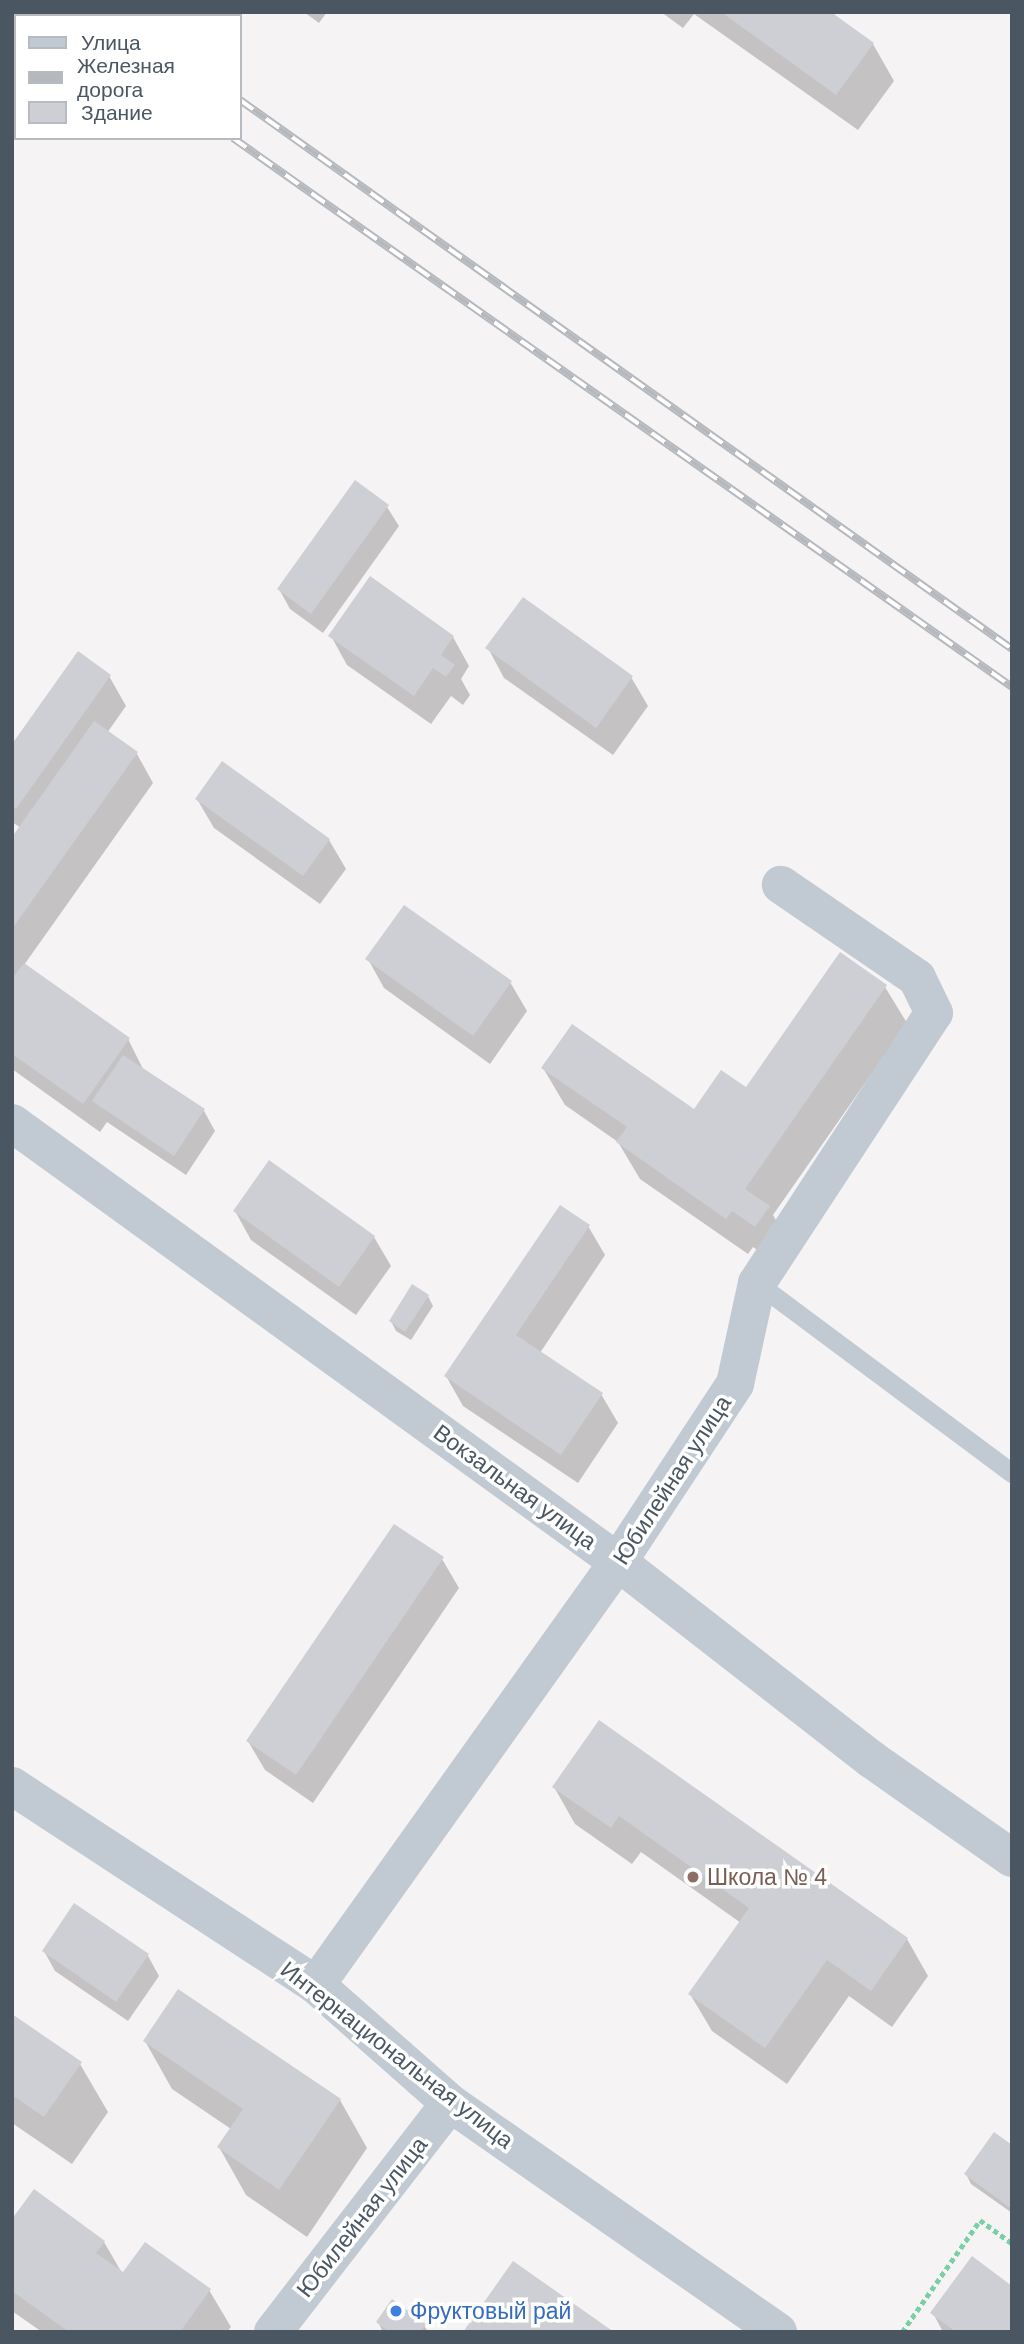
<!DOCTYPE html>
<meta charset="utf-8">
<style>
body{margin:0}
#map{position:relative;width:1024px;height:2344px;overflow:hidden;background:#f5f3f3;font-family:Arial,sans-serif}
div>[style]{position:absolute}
.shadow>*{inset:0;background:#0003}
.building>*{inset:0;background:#cdcfd5}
.path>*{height:4.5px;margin-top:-2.25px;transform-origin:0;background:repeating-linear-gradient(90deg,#7ad0a6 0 5px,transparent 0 8.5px)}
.service>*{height:19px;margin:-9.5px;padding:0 9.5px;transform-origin:9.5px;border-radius:9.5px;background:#c1cad2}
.minor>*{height:38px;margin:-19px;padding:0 19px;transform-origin:19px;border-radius:19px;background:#c1cad2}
.tertiary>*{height:38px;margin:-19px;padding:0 19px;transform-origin:19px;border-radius:19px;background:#c1cad2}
.rail>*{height:8px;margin-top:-4px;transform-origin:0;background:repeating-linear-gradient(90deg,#fff 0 16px,#b5b8bd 0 32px);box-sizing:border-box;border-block:2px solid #b5b8bd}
.dots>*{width:19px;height:19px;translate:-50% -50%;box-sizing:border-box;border:4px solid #fff;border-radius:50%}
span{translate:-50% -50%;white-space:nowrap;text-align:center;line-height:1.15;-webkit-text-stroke:7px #fff;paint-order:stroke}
.street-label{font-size:23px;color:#4a5661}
.education-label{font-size:23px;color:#785e54}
.left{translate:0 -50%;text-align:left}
.shop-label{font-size:23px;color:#366cbe}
.frame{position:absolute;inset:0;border:14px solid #4a5661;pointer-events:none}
.legend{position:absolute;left:14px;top:14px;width:228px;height:126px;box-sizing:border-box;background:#fff;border:2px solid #b7bbc0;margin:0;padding:9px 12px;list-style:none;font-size:21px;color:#4a5661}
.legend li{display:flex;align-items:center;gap:14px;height:35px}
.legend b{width:35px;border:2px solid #b7bbc0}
</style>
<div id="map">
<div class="shadow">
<div style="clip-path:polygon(304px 12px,327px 12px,319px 23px)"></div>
<div style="clip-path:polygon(661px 12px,828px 12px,873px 44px,894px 81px,858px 130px,694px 14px,683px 28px)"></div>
<div style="clip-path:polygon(387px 507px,399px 526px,323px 633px,290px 609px,279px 589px)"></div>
<div style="clip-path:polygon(331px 636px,453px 637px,469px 666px,461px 679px,470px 695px,463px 705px,451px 696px,431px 724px,347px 665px)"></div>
<div style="clip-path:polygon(488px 648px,631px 677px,648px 706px,613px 755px,504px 678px)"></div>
<div style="clip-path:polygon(109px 676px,126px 706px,107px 733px,137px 754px,153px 783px,24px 965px,128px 1039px,144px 1071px,204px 1111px,215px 1131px,186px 1175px,107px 1122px,100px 1132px,12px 1069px,12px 840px,21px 828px,12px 822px,12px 747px)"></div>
<div style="clip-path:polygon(197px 799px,329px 840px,346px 869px,320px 904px,214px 828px)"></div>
<div style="clip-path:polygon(368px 959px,510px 982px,527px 1011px,490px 1064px,384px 988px)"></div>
<div style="clip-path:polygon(885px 987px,907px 1023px,773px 1215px,790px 1244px,777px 1263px,753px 1247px,748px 1254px,640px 1179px,618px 1142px,565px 1105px,543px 1068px,694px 1111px,747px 1089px)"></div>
<div style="clip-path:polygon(235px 1211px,374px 1237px,391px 1266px,356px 1315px,251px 1240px)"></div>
<div style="clip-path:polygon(588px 1226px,605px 1255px,540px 1353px,601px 1394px,618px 1423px,578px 1483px,463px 1406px,446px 1376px)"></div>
<div style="clip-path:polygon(428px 1296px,433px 1306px,411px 1340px,396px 1331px,391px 1321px)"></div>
<div style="clip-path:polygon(442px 1559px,459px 1588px,313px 1803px,265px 1770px,248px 1741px)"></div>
<div style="clip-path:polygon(554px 1787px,907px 1939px,928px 1976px,892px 2027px,849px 1996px,787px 2084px,712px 2031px,690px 1994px,741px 1923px,641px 1852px,632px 1864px,575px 1824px)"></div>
<div style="clip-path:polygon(44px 1951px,148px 1956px,159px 1976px,128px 2021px,55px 1971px)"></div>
<div style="clip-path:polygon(12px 2017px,80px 2064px,108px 2112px,72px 2164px,12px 2123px)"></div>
<div style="clip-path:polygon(145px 2041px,340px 2100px,367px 2148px,307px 2237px,246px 2195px,219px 2147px,231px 2129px,172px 2089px)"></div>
<div style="clip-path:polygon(1012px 2147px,1012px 2213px,971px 2184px,966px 2174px)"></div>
<div style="clip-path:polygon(12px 2222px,104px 2242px,122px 2273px,209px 2290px,231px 2327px,227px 2332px,42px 2332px,12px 2311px)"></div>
<div style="clip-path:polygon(933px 2313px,1012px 2332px,943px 2332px)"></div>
<div style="clip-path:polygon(378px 2322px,424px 2325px,428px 2332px,383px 2332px)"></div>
</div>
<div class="building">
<div style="clip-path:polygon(721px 12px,831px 12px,874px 43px,836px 95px)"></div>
<div style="clip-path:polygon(355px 480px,389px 505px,311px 614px,277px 589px)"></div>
<div style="clip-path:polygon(370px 576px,454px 636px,441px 655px,455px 665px,446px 677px,433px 668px,414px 696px,328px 636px)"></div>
<div style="clip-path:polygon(523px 597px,633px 676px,596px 728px,485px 648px)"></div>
<div style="clip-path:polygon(78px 651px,111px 675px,16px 809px,12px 806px,12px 744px)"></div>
<div style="clip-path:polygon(94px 721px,138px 752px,12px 929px,12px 837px)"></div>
<div style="clip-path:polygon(222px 761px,330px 839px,303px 876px,195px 799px)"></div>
<div style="clip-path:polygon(404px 905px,512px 981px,473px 1036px,365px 959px)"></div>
<div style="clip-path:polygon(840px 952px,887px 985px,745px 1189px,770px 1206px,755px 1227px,732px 1211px,726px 1219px,616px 1142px,627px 1127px,541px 1068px,572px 1024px,694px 1109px,721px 1070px,746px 1087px)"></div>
<div style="clip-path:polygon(24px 963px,130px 1038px,83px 1104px,12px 1054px,12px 979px)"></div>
<div style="clip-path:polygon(123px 1055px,205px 1109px,174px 1156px,92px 1101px)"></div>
<div style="clip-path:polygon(269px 1160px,375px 1236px,339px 1287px,233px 1211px)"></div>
<div style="clip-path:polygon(560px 1205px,590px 1225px,516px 1335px,603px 1393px,561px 1455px,444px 1376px)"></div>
<div style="clip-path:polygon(412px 1284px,429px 1295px,405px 1332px,389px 1321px)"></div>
<div style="clip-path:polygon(394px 1524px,444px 1557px,296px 1775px,246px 1741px)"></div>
<div style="clip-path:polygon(599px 1720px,908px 1938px,871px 1991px,827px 1960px,765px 2048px,688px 1994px,749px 1908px,619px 1816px,611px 1828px,552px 1787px)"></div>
<div style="clip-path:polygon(74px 1903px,149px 1954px,116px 2002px,42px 1951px)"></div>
<div style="clip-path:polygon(178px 1989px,341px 2099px,279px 2190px,217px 2147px,243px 2109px,143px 2041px)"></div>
<div style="clip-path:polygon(12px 2014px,82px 2062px,44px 2117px,12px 2095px)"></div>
<div style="clip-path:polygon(994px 2132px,1012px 2145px,1012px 2209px,964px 2174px)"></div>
<div style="clip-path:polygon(34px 2189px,105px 2241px,96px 2253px,123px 2272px,145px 2242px,211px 2289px,180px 2332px,69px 2332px,12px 2291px,12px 2219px)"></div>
<div style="clip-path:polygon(972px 2256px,1012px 2286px,1012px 2332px,956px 2332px,930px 2313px)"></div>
<div style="clip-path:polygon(513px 2261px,614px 2332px,463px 2332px)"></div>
<div style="clip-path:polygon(392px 2299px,426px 2324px,420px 2332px,389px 2332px,376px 2322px)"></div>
</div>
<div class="path">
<div style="left:902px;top:2332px;width:136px;rotate:-55.1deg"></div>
<div style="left:980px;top:2220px;width:39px;rotate:36deg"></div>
</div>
<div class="service">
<div style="left:757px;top:1283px;width:318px;rotate:36.7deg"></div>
</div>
<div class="minor">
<div style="left:316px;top:1985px;width:520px;rotate:-54.48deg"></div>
<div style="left:618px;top:1562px;width:213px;rotate:-56.7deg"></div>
<div style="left:735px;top:1384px;width:103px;rotate:-77.7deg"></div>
<div style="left:757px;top:1283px;width:323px;rotate:-56.8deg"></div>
<div style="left:934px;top:1013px;width:39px;rotate:-116deg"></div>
<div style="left:917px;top:978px;width:165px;rotate:-145.6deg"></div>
</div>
<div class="tertiary">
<div style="left:12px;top:1123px;width:748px;rotate:35.92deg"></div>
<div style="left:618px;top:1562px;width:321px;rotate:37.9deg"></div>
<div style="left:871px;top:1759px;width:172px;rotate:35.1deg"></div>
<div style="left:12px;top:1786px;width:363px;rotate:33.2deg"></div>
<div style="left:316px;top:1985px;width:179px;rotate:41.4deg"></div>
<div style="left:450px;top:2103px;width:400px;rotate:34.9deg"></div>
<div style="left:273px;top:2332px;width:289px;rotate:-52.3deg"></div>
</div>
<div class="rail">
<div style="left:44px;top:12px;width:6px;rotate:39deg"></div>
<div style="left:119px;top:12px;width:6px;rotate:45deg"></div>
<div style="left:240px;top:100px;width:947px;rotate:35.42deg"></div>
<div style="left:233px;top:138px;width:953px;rotate:35.17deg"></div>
</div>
<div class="dots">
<div style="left:693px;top:1877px;background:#8d6e63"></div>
<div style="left:396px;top:2311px;background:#3f7fe0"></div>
</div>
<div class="street-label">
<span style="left:672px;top:1480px;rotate:-57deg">Юбилейная улица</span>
<span style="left:515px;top:1487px;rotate:36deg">Вокзальная улица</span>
<span style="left:397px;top:2055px;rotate:38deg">Интернациональная улица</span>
<span style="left:362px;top:2217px;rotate:-52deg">Юбилейная улица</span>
</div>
<div class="education-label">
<span class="left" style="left:707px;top:1877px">Школа № 4</span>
</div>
<div class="shop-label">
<span class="left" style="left:410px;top:2311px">Фруктовый рай</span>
</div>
<div class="frame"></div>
<ul class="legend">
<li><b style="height:9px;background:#c1cad2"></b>Улица</li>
<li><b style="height:9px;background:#b5b8bd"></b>Железная дорога</li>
<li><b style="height:19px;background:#cdcfd5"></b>Здание</li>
</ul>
</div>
